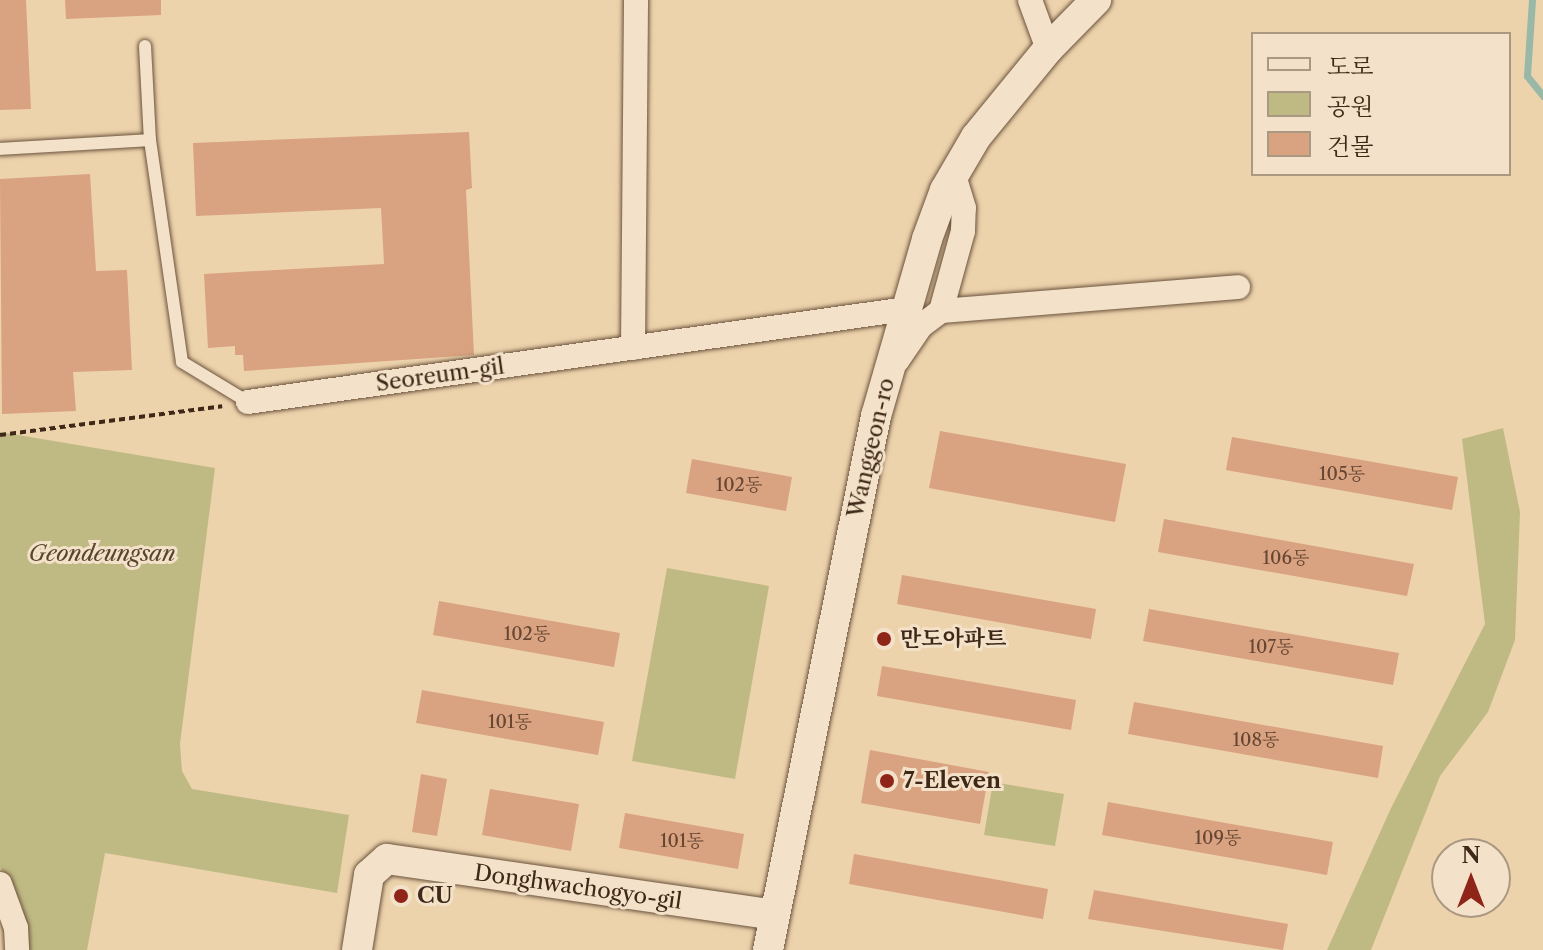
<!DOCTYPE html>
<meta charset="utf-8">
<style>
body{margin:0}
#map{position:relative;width:1543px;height:950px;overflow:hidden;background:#edd3ac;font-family:"Libre Caslon Text","Noto Serif KR",serif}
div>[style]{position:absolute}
.green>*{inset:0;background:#bfba84}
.stream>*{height:7px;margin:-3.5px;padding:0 3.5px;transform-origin:3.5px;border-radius:3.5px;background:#99b8a8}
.building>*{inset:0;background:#d9a281}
.path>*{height:4px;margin-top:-2px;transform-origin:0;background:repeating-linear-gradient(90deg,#402818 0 6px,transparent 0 10px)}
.roads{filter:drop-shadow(0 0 2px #6b533d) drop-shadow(0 0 2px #6b533d)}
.service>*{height:12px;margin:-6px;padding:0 6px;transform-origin:6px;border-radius:6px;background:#f3e2c9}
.minor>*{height:24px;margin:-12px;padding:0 12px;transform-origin:12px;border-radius:12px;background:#f3e2c9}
.tertiary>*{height:30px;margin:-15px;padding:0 15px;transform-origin:15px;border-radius:15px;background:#f3e2c9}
.dots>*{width:22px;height:22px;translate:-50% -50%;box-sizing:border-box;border:4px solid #f3e2c9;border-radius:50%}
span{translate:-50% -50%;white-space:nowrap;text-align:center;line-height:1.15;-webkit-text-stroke:6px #f3e2c9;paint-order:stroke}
.number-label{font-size:18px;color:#664632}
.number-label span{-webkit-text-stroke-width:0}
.street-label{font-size:22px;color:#402818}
.park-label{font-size:22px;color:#59452e;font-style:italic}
.poi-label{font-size:22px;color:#402818;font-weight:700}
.left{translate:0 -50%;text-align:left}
.legend{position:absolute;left:1251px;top:32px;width:260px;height:144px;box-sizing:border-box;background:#f3e2c9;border:2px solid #ab9882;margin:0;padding:10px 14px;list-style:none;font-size:24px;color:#402818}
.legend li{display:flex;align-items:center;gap:16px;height:40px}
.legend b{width:40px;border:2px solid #ab9882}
.north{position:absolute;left:1431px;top:838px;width:80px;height:80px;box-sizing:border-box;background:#f3e2c9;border:2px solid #ab9882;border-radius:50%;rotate:0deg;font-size:22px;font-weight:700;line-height:32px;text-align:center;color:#402818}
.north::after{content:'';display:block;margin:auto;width:28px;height:36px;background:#8f2418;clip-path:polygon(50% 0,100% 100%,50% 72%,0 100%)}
</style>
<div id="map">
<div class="green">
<div style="clip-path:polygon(1503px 428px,1520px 512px,1515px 640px,1488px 712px,1440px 776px,1371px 950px,1327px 950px,1391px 808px,1485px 624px,1462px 439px)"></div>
<div style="clip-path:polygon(0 432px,215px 468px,180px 744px,182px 771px,192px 789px,349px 815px,337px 893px,105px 853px,87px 950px,25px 950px,22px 905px,0 867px)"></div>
<div style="clip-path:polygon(667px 568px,769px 586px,735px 779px,632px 761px)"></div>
<div style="clip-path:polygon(993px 782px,1064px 794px,1055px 846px,984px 835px)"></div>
</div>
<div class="stream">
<div style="left:1532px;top:0;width:76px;rotate:93.8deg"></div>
<div style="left:1527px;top:76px;width:26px;rotate:51deg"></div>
</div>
<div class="building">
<div style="clip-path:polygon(0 0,26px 0,31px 109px,0 110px)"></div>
<div style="clip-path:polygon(65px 0,161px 0,161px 15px,66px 19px)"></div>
<div style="clip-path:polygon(469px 132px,472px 188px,466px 190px,474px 355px,244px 371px,243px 355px,235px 355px,235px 346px,208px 348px,204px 274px,384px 264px,381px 208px,196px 216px,193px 143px)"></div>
<div style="clip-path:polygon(90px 174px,96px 271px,127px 270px,132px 370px,73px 372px,76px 411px,2px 414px,0 179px)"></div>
<div style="clip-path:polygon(940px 431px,1126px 464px,1115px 522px,929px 488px)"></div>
<div style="clip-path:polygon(1232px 437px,1458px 477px,1452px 510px,1226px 470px)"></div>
<div style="clip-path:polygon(692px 459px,792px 477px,786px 511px,686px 493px)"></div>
<div style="clip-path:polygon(1164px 519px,1414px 564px,1407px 596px,1158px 552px)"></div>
<div style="clip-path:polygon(902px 575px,1096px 609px,1091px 639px,897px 604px)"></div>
<div style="clip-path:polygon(439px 601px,620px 633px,614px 667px,433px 635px)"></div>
<div style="clip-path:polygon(1149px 609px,1399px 653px,1393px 685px,1143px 641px)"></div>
<div style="clip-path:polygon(882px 666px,1076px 700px,1071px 730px,877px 696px)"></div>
<div style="clip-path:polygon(422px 690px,604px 722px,598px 755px,416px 723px)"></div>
<div style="clip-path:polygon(1134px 702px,1383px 746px,1378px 778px,1128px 734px)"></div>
<div style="clip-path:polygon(870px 750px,989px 772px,980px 824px,861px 803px)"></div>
<div style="clip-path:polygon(421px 774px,447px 779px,437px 836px,412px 832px)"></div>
<div style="clip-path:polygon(490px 789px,579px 804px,571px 851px,482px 835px)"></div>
<div style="clip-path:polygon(1108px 802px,1333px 842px,1327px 875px,1102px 835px)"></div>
<div style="clip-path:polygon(625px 813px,744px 834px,738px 869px,619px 848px)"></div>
<div style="clip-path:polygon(854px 854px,1048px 889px,1043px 919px,849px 884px)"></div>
<div style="clip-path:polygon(1094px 890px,1288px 924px,1283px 950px,1088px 919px)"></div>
</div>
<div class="path">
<div style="left:0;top:435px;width:224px;rotate:-7.4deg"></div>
</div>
<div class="roads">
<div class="service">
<div style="left:145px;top:46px;width:94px;rotate:87deg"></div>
<div style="left:0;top:149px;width:150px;rotate:-3.4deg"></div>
<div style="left:150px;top:140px;width:224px;rotate:81.8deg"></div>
<div style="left:182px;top:362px;width:77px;rotate:31.2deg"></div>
</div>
<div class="minor">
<div style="left:1030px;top:0;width:52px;rotate:69.8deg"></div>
<div style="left:941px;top:311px;width:83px;rotate:-74.6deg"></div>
<div style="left:963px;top:231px;width:23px;rotate:-88deg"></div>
<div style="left:964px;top:208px;width:34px;rotate:-107deg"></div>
<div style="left:633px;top:348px;width:348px;rotate:-89.5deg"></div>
<div style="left:897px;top:361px;width:42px;rotate:-55.6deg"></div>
<div style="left:921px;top:326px;width:25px;rotate:-37deg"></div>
<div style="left:941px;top:311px;width:298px;rotate:-4.6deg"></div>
<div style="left:248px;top:402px;width:665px;rotate:-8.04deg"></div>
<div style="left:0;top:884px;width:47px;rotate:70deg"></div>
<div style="left:16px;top:928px;width:22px;rotate:87deg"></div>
</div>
<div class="tertiary">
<div style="left:357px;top:950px;width:76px;rotate:-80.9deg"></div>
<div style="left:369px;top:875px;width:24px;rotate:-42deg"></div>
<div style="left:387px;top:859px;width:391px;rotate:8.2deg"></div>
<div style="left:768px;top:950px;width:545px;rotate:-78.57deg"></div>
<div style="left:876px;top:416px;width:184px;rotate:-73.9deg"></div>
<div style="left:927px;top:239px;width:52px;rotate:-69.8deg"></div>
<div style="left:945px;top:190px;width:61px;rotate:-59.7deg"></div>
<div style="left:976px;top:137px;width:114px;rotate:-50.7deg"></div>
<div style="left:1048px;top:49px;width:69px;rotate:-45.6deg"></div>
</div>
</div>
<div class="dots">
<div style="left:884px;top:639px;background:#8f2418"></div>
<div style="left:887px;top:781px;background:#8f2418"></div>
<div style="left:401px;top:896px;background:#8f2418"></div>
</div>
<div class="number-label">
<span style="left:1342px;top:474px">105동</span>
<span style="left:739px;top:485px">102동</span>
<span style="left:1286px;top:558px">106동</span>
<span style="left:527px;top:634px">102동</span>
<span style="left:1271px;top:647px">107동</span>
<span style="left:510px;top:722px">101동</span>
<span style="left:1256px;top:740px">108동</span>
<span style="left:1218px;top:838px">109동</span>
<span style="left:682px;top:841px">101동</span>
</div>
<div class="street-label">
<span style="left:440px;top:375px;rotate:-8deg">Seoreum-gil</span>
<span style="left:871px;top:448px;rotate:-77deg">Wanggeon-ro</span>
<span style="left:578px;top:887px;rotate:8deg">Donghwachogyo-gil</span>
</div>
<div class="park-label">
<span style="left:102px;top:554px">Geondeungsan</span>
</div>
<div class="poi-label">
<span class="left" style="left:900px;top:639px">만도아파트</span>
<span class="left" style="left:903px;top:781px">7-Eleven</span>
<span class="left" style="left:417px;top:896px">CU</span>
</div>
<ul class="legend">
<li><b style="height:10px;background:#f3e2c9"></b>도로</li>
<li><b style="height:22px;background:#bfba84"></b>공원</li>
<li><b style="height:22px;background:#d9a281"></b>건물</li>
</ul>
<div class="north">N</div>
</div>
